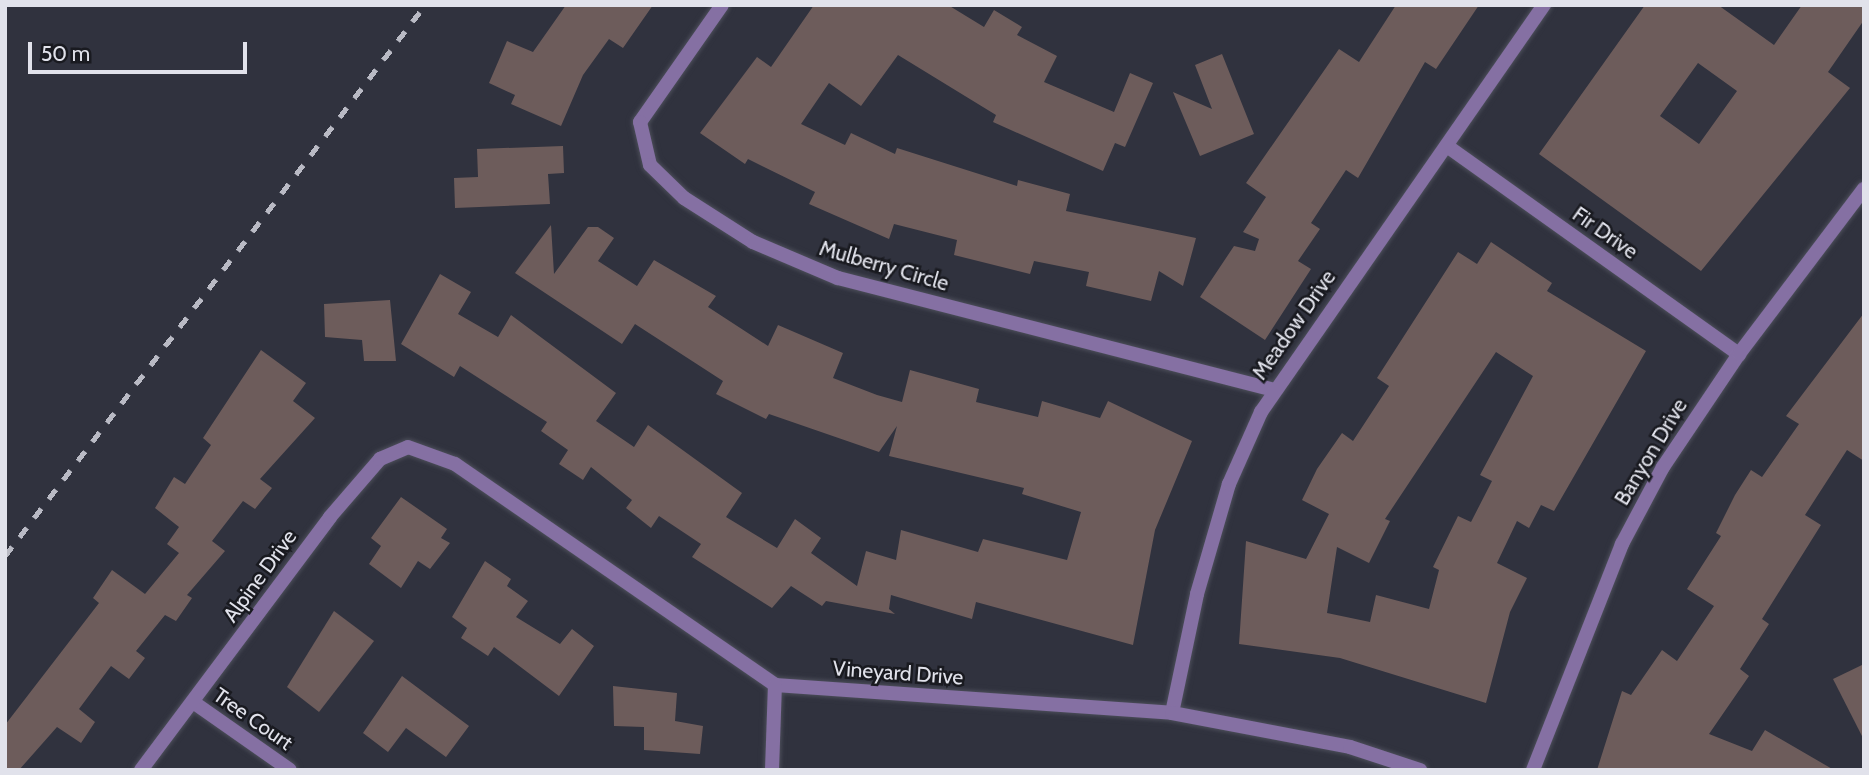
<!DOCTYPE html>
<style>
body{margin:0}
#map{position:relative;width:1869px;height:775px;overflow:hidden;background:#30323e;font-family:Cabin,sans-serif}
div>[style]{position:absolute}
.building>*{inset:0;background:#6d5c5b}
.roads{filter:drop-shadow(0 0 2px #4c4e5a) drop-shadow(0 0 2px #4c4e5a)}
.minor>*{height:14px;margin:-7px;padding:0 7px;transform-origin:7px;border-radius:7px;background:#8570a3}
.rail>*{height:5px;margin-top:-2.5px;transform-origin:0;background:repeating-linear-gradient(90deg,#b9bac4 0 12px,transparent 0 24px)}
span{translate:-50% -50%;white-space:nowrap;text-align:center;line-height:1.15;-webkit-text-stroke:5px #191a20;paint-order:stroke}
.street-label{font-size:21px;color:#e1e2eb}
.frame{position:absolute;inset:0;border:7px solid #e1e2eb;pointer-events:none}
.scale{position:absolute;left:28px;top:42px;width:219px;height:32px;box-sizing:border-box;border:4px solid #e1e2eb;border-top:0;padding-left:9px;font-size:21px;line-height:24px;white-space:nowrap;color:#e1e2eb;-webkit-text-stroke:5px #191a20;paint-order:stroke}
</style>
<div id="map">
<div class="building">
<div style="clip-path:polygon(566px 5px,653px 5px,623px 48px,609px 39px,583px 75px,561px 126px,511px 104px,515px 95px,489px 83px,507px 41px,533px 52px)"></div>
<div style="clip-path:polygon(814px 5px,948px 5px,984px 27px,994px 10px,1022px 27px,1017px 35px,1057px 56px,1044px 82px,1114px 112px,1130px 73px,1153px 83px,1125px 147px,1115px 143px,1103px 171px,993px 122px,996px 115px,898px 55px,861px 106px,829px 83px,801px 124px,845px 145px,851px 133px,895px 154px,897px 148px,1017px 186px,1018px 180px,1070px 194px,1066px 211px,1196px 238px,1183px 286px,1159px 271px,1151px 301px,1086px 286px,1089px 272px,1034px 261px,1030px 274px,954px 255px,957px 240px,894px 224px,889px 239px,809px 204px,815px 192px,748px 159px,745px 164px,700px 133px,757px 57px,771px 67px)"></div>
<div style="clip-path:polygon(1396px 5px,1479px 5px,1436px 69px,1425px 62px,1358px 178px,1346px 170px,1311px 223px,1320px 229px,1298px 261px,1311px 269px,1265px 340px,1200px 297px,1234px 246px,1255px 251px,1259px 239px,1243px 232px,1266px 197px,1246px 183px,1339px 49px,1359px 62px)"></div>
<div style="clip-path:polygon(evenodd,1645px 5px,1718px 5px,1774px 45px,1802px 5px,1864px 5px,1864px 20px,1828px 72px,1850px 88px,1701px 271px,1539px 154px,1645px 5px,1698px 63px,1737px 91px,1699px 144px,1660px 116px,1698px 63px)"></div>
<div style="clip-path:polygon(1222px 54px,1254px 134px,1200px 156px,1173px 92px,1212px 109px,1195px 65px)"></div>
<div style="clip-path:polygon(563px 146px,564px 173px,548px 174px,550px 204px,455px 208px,454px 178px,478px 177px,477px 149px)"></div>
<div style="clip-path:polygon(551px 225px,554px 274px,588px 227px,598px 227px,614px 238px,598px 261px,637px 286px,654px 260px,716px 296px,708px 307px,768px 346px,778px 325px,843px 353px,833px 378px,877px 395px,902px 402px,910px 370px,979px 389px,976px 402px,1038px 417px,1042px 401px,1100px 418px,1108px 401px,1192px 441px,1155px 530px,1133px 645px,976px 602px,972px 619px,891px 595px,889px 609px,895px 614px,826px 601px,822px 606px,791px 586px,772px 608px,692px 557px,701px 544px,659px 516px,651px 528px,626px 508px,632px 500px,591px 467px,583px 480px,559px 464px,568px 450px,541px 431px,547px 422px,460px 366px,454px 377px,401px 344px,440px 274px,471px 292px,458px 314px,498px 337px,511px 315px,616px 393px,596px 421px,634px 447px,648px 425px,742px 493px,726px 517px,777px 548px,795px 519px,821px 538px,811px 553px,857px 586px,866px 551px,896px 560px,901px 530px,978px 552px,983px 539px,1067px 560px,1081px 512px,1022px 494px,1024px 488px,889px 456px,897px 426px,879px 452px,769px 414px,766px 419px,716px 394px,723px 381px,635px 324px,622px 344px,515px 273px)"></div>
<div style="clip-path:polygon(evenodd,1491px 242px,1552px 283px,1547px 291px,1646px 351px,1554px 511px,1541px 505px,1529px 528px,1517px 521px,1497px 563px,1527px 578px,1510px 612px,1486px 703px,1340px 658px,1239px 644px,1246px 541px,1306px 559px,1329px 514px,1302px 500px,1317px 469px,1342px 433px,1353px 441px,1389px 386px,1377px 378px,1458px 252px,1477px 264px,1491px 242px,1496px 352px,1533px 376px,1480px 475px,1492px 481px,1471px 522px,1458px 516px,1433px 567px,1439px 570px,1429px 609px,1376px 595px,1370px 622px,1327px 613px,1337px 547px,1369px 563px,1390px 521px,1385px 519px,1496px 352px)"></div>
<div style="clip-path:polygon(390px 300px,396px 361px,364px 361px,362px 340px,325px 337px,324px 304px)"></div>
<div style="clip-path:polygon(1864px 313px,1864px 461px,1847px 450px,1805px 515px,1821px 525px,1762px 619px,1769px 624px,1740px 669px,1749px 676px,1709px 734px,1752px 751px,1765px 730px,1834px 770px,1597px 770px,1622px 691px,1631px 695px,1662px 650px,1677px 661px,1714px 606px,1687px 589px,1721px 536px,1716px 533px,1735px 495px,1751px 470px,1762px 477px,1799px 424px,1786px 416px)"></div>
<div style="clip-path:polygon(261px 350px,306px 383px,293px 401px,315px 418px,260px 479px,272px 488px,255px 509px,243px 501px,212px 541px,225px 551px,187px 595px,192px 598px,176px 621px,165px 615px,136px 651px,145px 658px,129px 679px,111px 666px,79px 709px,95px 722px,81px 743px,57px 727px,19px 770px,5px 770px,5px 725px,99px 603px,93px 598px,112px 570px,145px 594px,179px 553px,167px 544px,179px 527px,155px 508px,174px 477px,185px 484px,211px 445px,203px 438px)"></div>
<div style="clip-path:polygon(401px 497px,447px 529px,441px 538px,450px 543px,430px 569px,418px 561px,401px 588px,369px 564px,381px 546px,371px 538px)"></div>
<div style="clip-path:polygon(485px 561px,511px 579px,507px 586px,528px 601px,516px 617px,560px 644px,572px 629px,594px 646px,559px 696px,494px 647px,488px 656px,461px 638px,467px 628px,452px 617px)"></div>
<div style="clip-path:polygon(334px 611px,374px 641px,319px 712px,287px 687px)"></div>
<div style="clip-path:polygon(1864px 664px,1864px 740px,1833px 679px)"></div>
<div style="clip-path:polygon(402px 676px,469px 726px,446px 757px,406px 728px,388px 752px,363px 733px)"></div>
<div style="clip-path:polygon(613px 686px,677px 693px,675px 721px,703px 726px,700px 754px,644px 750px,644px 727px,614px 726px)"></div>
</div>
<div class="roads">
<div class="minor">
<div style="left:722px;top:5px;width:143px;rotate:125deg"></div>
<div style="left:640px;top:122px;width:44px;rotate:76.9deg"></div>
<div style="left:650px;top:165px;width:47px;rotate:44.1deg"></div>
<div style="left:684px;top:198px;width:82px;rotate:32.5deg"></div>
<div style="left:753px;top:242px;width:92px;rotate:23deg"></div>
<div style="left:838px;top:278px;width:449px;rotate:14.4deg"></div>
<div style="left:1447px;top:146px;width:359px;rotate:35.5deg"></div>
<div style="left:193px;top:702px;width:118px;rotate:35deg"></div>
<div style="left:1172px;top:713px;width:122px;rotate:-78.1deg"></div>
<div style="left:1197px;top:594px;width:115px;rotate:-73.8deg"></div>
<div style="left:1229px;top:484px;width:79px;rotate:-66deg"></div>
<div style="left:1261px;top:412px;width:496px;rotate:-55.2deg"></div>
<div style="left:141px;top:770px;width:316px;rotate:-53.2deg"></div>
<div style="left:330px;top:517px;width:77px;rotate:-49.2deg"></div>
<div style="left:380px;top:459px;width:30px;rotate:-23deg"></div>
<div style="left:408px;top:447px;width:50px;rotate:19.9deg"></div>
<div style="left:455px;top:464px;width:389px;rotate:34.6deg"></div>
<div style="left:775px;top:685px;width:398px;rotate:4deg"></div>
<div style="left:1172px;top:713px;width:181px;rotate:10.8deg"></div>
<div style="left:1350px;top:747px;width:74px;rotate:18.2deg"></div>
<div style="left:772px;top:770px;width:85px;rotate:-88deg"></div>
<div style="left:1533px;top:770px;width:243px;rotate:-68.5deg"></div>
<div style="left:1622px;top:544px;width:87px;rotate:-62deg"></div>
<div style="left:1663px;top:467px;width:136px;rotate:-56.1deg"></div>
<div style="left:1739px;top:354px;width:207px;rotate:-52.9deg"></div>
</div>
</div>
<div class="rail">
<div style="left:5px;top:556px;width:693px;rotate:-52.68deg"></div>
</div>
<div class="street-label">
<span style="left:1605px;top:233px;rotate:35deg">Fir Drive</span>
<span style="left:884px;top:266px;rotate:16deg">Mulberry Circle</span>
<span style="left:1294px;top:325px;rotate:-55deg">Meadow Drive</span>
<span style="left:1651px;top:452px;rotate:-59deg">Banyon Drive</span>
<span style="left:260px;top:576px;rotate:-54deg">Alpine Drive</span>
<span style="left:898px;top:673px;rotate:4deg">Vineyard Drive</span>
<span style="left:253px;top:719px;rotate:35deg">Tree Court</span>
</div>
<div class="frame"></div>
<div class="scale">50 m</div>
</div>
